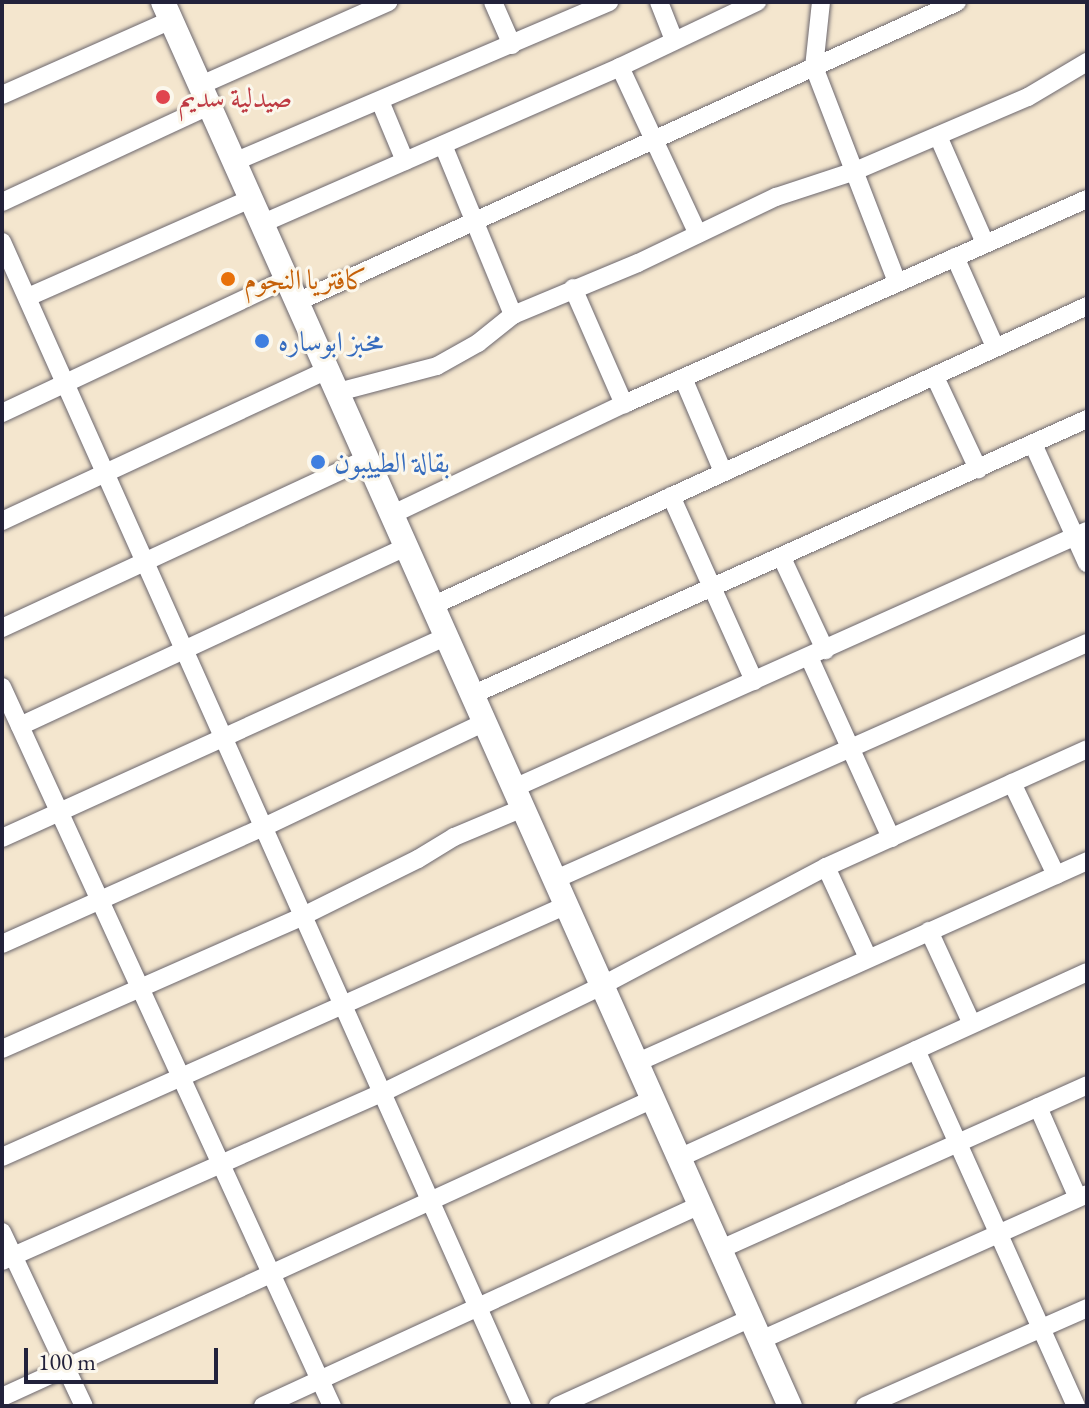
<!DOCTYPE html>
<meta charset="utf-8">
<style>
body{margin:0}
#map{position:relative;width:1089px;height:1408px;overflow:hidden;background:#f4e6ce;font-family:"EB Garamond",Amiri,serif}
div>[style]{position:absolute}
.roads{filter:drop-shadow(0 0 2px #6c676e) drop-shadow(0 0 2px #6c676e)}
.minor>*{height:18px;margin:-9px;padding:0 9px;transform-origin:9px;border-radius:9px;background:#fff}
.major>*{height:24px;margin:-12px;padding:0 12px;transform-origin:12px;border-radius:12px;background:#fff}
.dots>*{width:22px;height:22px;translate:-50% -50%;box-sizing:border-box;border:4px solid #fbf7ec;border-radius:50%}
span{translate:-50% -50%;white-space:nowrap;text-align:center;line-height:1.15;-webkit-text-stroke:6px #fbf7ec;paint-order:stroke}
.health-label{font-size:28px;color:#be3a42}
.left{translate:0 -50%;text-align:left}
.food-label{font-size:28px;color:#c56008}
.shop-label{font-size:28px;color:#366cbe}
.frame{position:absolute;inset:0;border:4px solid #22223b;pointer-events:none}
.scale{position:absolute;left:24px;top:1348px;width:194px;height:36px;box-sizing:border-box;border:4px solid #22223b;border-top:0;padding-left:10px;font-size:24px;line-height:28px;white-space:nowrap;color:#22223b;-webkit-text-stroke:6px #fbf7ec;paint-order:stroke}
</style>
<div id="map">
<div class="roads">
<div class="minor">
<div style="left:493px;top:2px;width:47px;rotate:66.2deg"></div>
<div style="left:659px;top:2px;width:41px;rotate:68.5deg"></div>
<div style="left:821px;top:2px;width:65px;rotate:96.1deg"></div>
<div style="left:814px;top:67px;width:230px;rotate:68.9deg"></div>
<div style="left:620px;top:67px;width:184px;rotate:65deg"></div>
<div style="left:201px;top:85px;width:205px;rotate:-23.9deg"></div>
<div style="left:2px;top:95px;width:185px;rotate:-23.9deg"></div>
<div style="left:380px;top:101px;width:65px;rotate:67.4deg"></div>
<div style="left:938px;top:136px;width:117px;rotate:66.3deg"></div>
<div style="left:443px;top:145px;width:184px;rotate:67.6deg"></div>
<div style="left:234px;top:162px;width:408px;rotate:-23.1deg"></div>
<div style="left:2px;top:202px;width:230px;rotate:-24.9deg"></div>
<div style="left:261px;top:224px;width:392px;rotate:-23.6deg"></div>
<div style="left:620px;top:67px;width:152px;rotate:-25.4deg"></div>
<div style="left:2px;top:242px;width:1275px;rotate:65.93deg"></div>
<div style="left:955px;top:257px;width:98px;rotate:66deg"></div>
<div style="left:573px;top:288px;width:127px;rotate:66.3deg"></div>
<div style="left:28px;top:297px;width:243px;rotate:-23.8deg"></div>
<div style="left:297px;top:302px;width:725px;rotate:-24.44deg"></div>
<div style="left:935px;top:377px;width:102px;rotate:64.9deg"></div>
<div style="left:683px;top:378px;width:102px;rotate:66.9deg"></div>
<div style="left:338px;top:392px;width:102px;rotate:-14.7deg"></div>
<div style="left:437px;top:366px;width:47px;rotate:-29.3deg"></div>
<div style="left:478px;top:343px;width:45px;rotate:-38.7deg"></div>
<div style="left:513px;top:315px;width:135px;rotate:-22.6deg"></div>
<div style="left:638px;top:263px;width:153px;rotate:-25.6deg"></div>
<div style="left:776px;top:197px;width:83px;rotate:-18.2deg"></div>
<div style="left:855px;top:171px;width:188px;rotate:-23.2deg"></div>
<div style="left:1028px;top:97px;width:69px;rotate:-30.7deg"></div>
<div style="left:2px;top:413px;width:315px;rotate:-25.2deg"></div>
<div style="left:1033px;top:444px;width:131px;rotate:65.6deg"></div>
<div style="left:671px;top:496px;width:203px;rotate:65.8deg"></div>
<div style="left:393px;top:514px;width:256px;rotate:-25.5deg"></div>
<div style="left:624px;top:404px;width:506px;rotate:-23.88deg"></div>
<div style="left:2px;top:521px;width:359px;rotate:-24.9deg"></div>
<div style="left:782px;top:558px;width:102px;rotate:64.9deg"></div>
<div style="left:434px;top:605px;width:718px;rotate:-24.6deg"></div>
<div style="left:2px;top:628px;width:404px;rotate:-24.9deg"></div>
<div style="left:809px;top:657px;width:199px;rotate:65.6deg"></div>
<div style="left:2px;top:687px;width:791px;rotate:65.35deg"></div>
<div style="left:474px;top:694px;width:672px;rotate:-24.16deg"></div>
<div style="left:20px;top:726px;width:428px;rotate:-24.9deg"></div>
<div style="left:1012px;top:783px;width:102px;rotate:64.4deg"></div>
<div style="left:514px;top:788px;width:628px;rotate:-24.16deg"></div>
<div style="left:2px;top:838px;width:490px;rotate:-24.4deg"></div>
<div style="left:826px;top:867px;width:100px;rotate:65.2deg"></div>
<div style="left:556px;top:879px;width:581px;rotate:-23.96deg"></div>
<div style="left:929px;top:931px;width:100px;rotate:65.2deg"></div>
<div style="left:2px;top:944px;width:287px;rotate:-24.1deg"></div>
<div style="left:264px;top:827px;width:245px;rotate:-25.4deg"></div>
<div style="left:2px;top:1049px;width:329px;rotate:-23.8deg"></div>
<div style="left:303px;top:916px;width:128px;rotate:-26.4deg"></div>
<div style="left:418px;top:859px;width:42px;rotate:-31.4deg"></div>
<div style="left:454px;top:837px;width:75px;rotate:-22.8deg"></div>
<div style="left:916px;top:1050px;width:390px;rotate:65.8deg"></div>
<div style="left:638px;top:1062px;width:492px;rotate:-24.1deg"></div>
<div style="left:1038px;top:1107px;width:99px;rotate:66.3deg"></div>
<div style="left:2px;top:1157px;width:619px;rotate:-24.04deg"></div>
<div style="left:679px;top:1158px;width:448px;rotate:-24.5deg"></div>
<div style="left:2px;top:1232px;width:192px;rotate:64.8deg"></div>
<div style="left:721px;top:1249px;width:401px;rotate:-24.1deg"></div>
<div style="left:2px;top:1261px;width:418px;rotate:-23.9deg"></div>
<div style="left:384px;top:1092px;width:244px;rotate:-26deg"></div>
<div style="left:603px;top:985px;width:252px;rotate:-27.9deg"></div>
<div style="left:826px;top:867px;width:286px;rotate:-24.3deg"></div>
<div style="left:761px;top:1340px;width:357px;rotate:-24.1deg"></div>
<div style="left:2px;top:1397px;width:716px;rotate:-24.6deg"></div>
<div style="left:263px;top:1406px;width:482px;rotate:-24.7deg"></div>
<div style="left:558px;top:1406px;width:212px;rotate:-24.5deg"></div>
<div style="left:865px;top:1406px;width:243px;rotate:-23.8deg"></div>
</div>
<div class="major">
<div style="left:163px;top:2px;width:1538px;rotate:65.94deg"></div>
</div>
</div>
<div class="dots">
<div style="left:163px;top:97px;background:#e0444e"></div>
<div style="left:228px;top:279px;background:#e8710a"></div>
<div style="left:262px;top:341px;background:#3f7fe0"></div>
<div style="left:318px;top:462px;background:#3f7fe0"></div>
</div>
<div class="health-label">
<span class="left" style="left:179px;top:97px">صيدلية سديم</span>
</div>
<div class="food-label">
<span class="left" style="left:244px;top:279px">كافتريا النجوم</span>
</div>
<div class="shop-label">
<span class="left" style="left:278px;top:341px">مخبز ابوساره</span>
<span class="left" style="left:334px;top:462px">بقالة الطييبون</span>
</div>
<div class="frame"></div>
<div class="scale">100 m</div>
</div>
